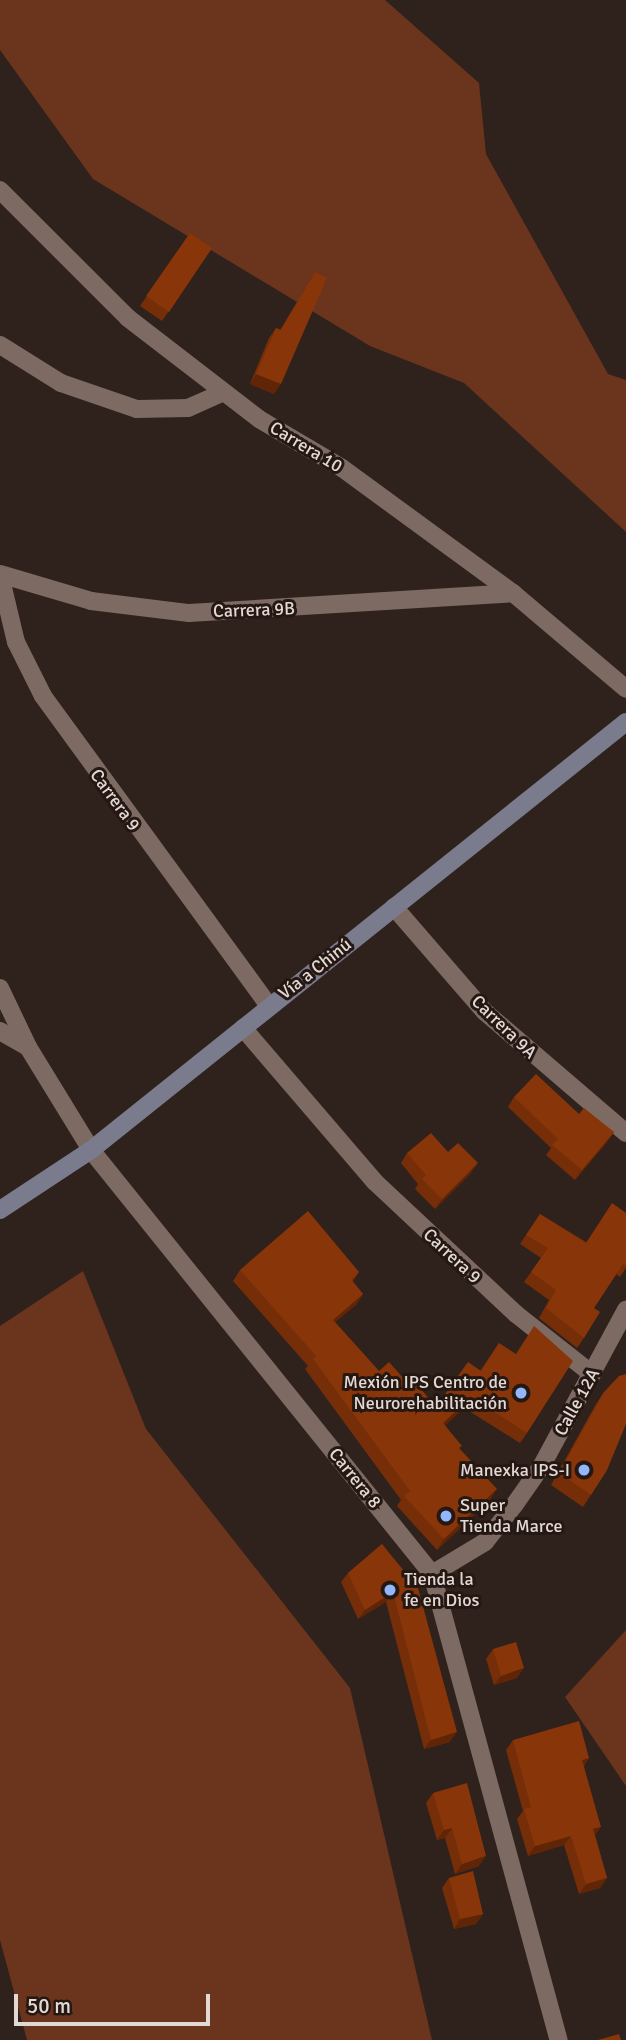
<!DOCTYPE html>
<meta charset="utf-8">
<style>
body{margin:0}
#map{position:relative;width:626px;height:2040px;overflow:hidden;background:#2f211b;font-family:Signika,sans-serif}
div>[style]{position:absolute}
.green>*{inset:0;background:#6b341d}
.minor>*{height:18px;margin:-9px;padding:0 9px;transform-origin:9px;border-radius:9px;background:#7c6a63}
.tertiary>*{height:18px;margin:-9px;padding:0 9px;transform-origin:9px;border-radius:9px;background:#7c6a63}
.secondary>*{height:18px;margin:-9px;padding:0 9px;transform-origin:9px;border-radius:9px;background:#7b7b8e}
.wall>*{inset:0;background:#752e08}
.shaded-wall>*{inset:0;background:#5f2506}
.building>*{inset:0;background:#883509}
.dots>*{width:19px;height:19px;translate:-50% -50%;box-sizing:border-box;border:4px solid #251712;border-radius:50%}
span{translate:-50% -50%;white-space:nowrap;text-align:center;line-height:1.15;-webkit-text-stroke:6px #251712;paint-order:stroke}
.street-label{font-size:18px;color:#e2d8d4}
.poi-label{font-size:18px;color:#e2d8d4}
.right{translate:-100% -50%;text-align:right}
.left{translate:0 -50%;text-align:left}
.scale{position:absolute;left:14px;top:1994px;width:196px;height:32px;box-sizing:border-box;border:4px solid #e2d8d4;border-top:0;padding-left:9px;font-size:21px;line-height:24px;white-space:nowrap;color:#e2d8d4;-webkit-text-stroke:5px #251712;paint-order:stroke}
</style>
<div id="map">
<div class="green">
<div style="clip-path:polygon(0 0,385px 0,479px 83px,486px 154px,608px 374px,626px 380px,626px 532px,464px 383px,370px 346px,93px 179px,0 50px)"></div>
<div style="clip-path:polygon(83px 1271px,146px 1429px,350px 1688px,432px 2040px,27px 2040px,0 1940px,0 1326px)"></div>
<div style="clip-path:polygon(626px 1630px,626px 1786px,565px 1697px)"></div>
</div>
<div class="minor">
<div style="left:0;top:345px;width:72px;rotate:31.9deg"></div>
<div style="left:61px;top:383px;width:80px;rotate:18.9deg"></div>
<div style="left:137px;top:409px;width:51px;rotate:-1.1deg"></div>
<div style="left:188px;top:408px;width:39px;rotate:-24deg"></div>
<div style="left:0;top:574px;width:95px;rotate:16.5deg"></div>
<div style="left:91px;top:601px;width:99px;rotate:7deg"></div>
<div style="left:189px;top:613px;width:325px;rotate:-3.5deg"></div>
<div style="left:0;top:575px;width:69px;rotate:76.6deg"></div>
<div style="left:16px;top:642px;width:60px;rotate:63.4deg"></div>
<div style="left:43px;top:696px;width:384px;rotate:53.9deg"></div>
<div style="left:394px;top:907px;width:139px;rotate:49.1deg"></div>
<div style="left:485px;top:1012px;width:186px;rotate:40.6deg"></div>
<div style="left:0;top:988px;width:65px;rotate:64.6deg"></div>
<div style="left:28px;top:1047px;width:121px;rotate:58.5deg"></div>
<div style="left:243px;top:1028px;width:203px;rotate:49.4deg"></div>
<div style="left:375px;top:1182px;width:193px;rotate:43.1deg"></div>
<div style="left:516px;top:1314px;width:97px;rotate:38.3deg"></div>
<div style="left:0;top:1031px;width:32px;rotate:30deg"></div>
<div style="left:432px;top:1574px;width:62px;rotate:-31.1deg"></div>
<div style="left:485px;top:1542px;width:48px;rotate:-51.7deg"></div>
<div style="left:515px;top:1504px;width:45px;rotate:-54.9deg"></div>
<div style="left:541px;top:1467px;width:179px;rotate:-61.6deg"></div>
</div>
<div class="tertiary">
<div style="left:0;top:190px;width:181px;rotate:45deg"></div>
<div style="left:128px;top:318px;width:165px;rotate:37.6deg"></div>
<div style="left:259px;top:419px;width:96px;rotate:30.6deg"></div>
<div style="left:342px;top:468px;width:212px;rotate:36.2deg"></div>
<div style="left:513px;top:593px;width:148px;rotate:40.3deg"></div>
<div style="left:91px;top:1150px;width:544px;rotate:51.19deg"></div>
<div style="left:432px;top:1574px;width:483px;rotate:74.8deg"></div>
</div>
<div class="secondary">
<div style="left:0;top:1210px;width:109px;rotate:-33.4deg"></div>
<div style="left:91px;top:1150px;width:685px;rotate:-38.66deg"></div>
</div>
<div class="wall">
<div style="clip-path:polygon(190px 233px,212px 248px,162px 321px,140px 306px)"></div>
<div style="clip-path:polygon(315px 272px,274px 394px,250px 384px,269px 338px,276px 328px,280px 330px)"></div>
<div style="clip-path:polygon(514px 1097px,579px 1114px,614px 1132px,607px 1142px,575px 1180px,546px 1155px,551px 1148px,508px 1107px)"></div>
<div style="clip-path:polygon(448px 1152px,471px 1173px,435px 1209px,415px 1189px,418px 1184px,401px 1163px,407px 1153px)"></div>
<div style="clip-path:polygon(626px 1213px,626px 1268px,620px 1277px,616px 1274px,594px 1308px,584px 1338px,577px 1348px,539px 1318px,549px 1300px,524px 1282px,541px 1258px,520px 1244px,540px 1214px,586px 1242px)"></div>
<div style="clip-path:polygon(240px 1270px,359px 1272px,353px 1281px,363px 1294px,356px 1305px,335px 1322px,379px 1371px,405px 1380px,436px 1407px,480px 1371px,499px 1343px,527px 1433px,520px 1443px,464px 1408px,445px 1425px,490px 1500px,437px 1550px,397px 1506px,401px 1500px,305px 1369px,308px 1366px,233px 1281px)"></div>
<div style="clip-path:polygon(604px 1392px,607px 1470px,583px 1507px,551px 1485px,596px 1404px)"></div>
<div style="clip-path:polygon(382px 1544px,450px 1742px,424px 1749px,386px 1602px,358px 1619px,341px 1582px,348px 1573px)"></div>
<div style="clip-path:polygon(493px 1649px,517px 1678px,494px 1685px,486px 1659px)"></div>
<div style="clip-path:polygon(513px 1740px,589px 1758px,584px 1766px,595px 1835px,607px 1878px,600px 1888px,579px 1894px,564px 1845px,528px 1856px,517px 1819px,523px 1811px,506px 1750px)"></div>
<div style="clip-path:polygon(433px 1793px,479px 1866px,455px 1874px,445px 1838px,437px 1840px,426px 1803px)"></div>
<div style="clip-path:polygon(449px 1878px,483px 1914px,476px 1924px,454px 1929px,442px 1888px)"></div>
</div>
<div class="shaded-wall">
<div style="clip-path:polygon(256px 374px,281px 384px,274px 394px,250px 384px)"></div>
<div style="clip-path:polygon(614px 1132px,607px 1142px,575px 1180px,582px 1170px)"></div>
<div style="clip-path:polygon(478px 1163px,471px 1173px,435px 1209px,442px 1199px)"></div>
<div style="clip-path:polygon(363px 1294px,356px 1305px,326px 1330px,333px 1320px)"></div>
<div style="clip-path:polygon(471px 1397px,464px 1408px,436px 1434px,443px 1423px)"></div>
<div style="clip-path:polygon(497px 1489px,490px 1500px,437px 1550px,444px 1539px)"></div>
<div style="clip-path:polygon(393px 1592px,386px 1602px,358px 1619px,365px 1610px)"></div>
<div style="clip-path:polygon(524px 1668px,517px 1678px,494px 1685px,501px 1676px)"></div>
<div style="clip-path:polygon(457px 1732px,450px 1742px,424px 1749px,431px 1740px)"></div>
<div style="clip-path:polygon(589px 1758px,582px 1768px,582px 1760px)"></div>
<div style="clip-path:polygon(601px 1827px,594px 1837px,593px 1829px)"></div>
<div style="clip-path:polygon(452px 1828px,445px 1838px,437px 1840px,444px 1830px)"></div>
<div style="clip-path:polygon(571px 1836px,564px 1845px,528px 1856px,535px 1846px)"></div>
<div style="clip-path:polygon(486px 1856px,479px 1866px,455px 1874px,462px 1864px)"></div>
<div style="clip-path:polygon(607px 1878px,600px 1888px,579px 1894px,586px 1884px)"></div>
<div style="clip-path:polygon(483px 1914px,476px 1924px,454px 1929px,460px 1919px)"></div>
</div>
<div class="building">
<div style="clip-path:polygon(190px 233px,212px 248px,169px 312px,146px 296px)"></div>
<div style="clip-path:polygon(315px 272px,327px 278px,281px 384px,256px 374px,276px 328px,281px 330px)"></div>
<div style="clip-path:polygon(536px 1074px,579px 1114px,584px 1108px,614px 1132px,582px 1170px,552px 1145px,558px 1139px,514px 1097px)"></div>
<div style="clip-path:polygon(431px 1133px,448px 1152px,458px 1143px,478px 1163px,442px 1199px,422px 1179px,426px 1175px,407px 1153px)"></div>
<div style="clip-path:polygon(612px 1203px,626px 1213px,626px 1266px,623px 1264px,594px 1308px,600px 1312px,584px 1338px,546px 1308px,556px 1290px,531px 1272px,548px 1248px,526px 1235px,540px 1214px,586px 1243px)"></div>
<div style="clip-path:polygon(308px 1211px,359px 1272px,351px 1280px,363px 1294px,333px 1320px,379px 1371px,389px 1362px,405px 1380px,410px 1376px,436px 1407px,468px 1362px,481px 1371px,499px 1343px,516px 1354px,534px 1326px,573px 1361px,527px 1433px,471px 1397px,443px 1423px,462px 1446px,459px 1448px,497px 1489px,444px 1539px,404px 1496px,410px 1491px,313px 1359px,316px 1356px,240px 1270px)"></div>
<div style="clip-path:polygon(626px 1374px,626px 1424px,607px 1470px,591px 1495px,559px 1473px,604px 1392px,619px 1376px)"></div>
<div style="clip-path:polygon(382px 1544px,418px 1588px,457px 1732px,431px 1740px,393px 1592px,365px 1610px,348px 1573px)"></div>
<div style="clip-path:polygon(516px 1642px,524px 1668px,501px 1676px,493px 1649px)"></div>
<div style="clip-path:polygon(579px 1721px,589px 1758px,582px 1760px,601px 1827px,593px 1829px,607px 1878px,586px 1884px,571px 1836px,535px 1846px,524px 1809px,531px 1807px,513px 1740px)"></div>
<div style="clip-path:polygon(467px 1783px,486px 1856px,462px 1864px,452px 1828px,444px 1830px,433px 1793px)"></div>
<div style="clip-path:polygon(473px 1871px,483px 1914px,460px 1919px,449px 1878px)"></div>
<div style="clip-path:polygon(619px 2034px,621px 2040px,598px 2040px)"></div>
</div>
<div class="dots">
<div style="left:521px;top:1393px;background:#93b7fd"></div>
<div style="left:584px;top:1470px;background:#93b7fd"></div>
<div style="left:446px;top:1516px;background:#93b7fd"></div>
<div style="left:390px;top:1590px;background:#93b7fd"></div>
</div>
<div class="street-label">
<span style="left:306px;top:447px;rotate:31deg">Carrera 10</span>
<span style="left:254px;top:610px;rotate:-2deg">Carrera 9B</span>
<span style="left:115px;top:800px;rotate:54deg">Carrera 9</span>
<span style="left:315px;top:969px;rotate:-38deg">Vía a Chinú</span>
<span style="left:504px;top:1027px;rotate:44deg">Carrera 9A</span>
<span style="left:452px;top:1256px;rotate:43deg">Carrera 9</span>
<span style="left:577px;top:1402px;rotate:-61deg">Calle 12A</span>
<span style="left:355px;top:1478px;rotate:51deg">Carrera 8</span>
</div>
<div class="poi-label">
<span class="right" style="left:507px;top:1393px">Mexión IPS Centro de<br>Neurorehabilitación</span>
<span class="right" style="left:570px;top:1470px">Manexka IPS-I</span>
<span class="left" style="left:460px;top:1516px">Super<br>Tienda Marce</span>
<span class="left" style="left:404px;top:1590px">Tienda la<br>fe en Dios</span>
</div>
<div class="scale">50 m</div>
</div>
